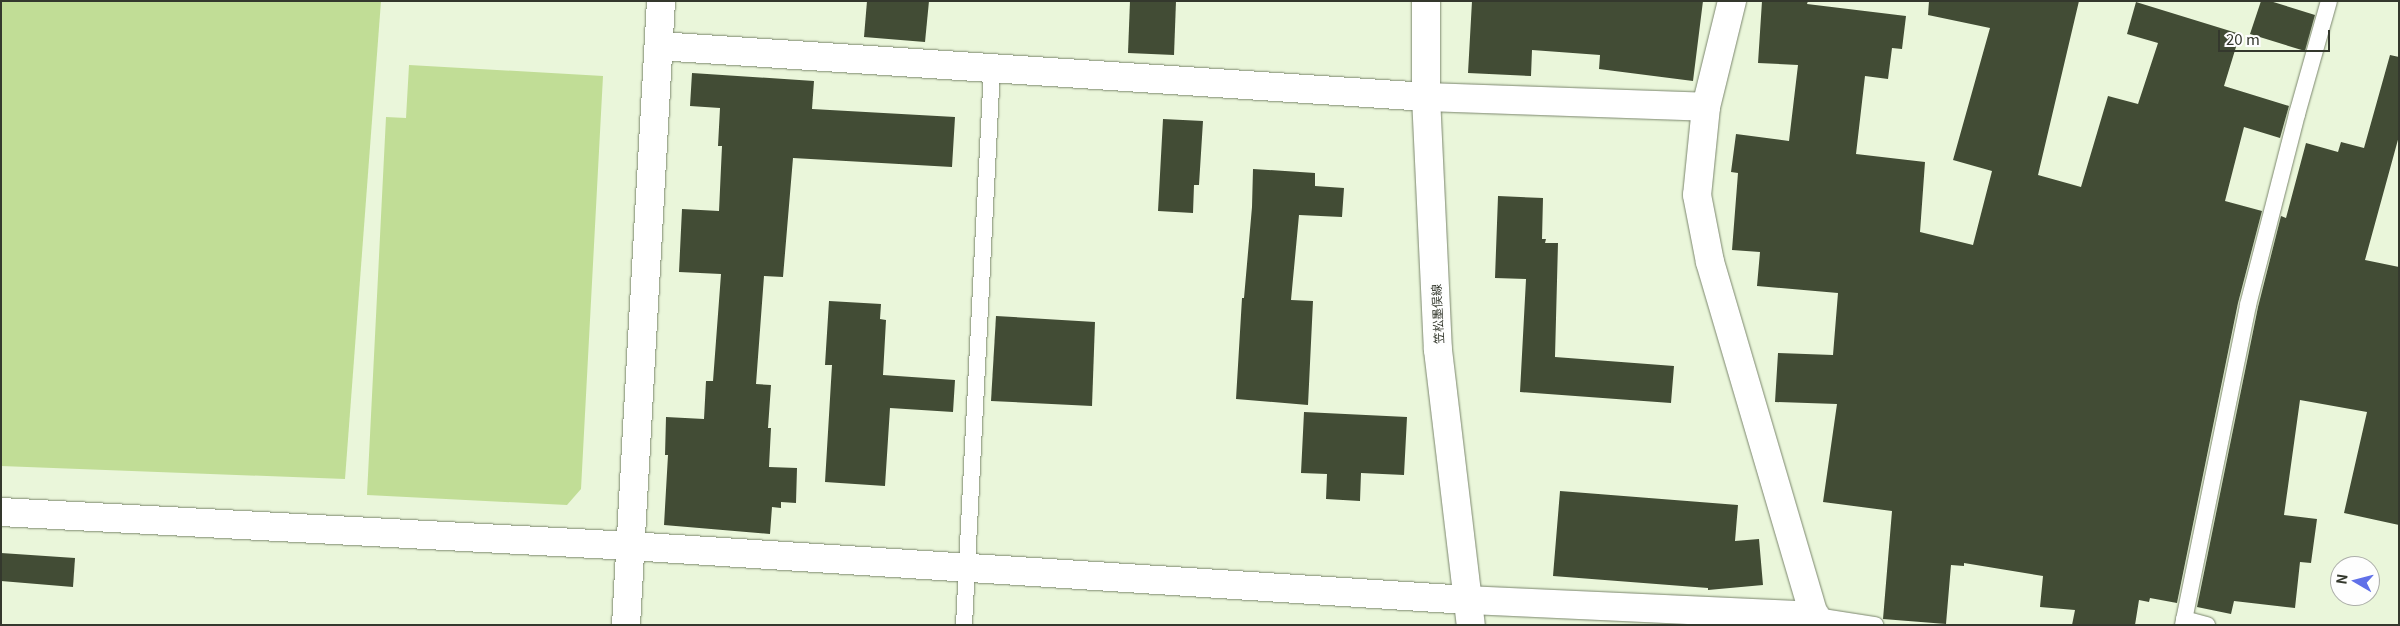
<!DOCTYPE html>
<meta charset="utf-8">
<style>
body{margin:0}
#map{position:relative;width:2400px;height:626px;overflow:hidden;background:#eaf6da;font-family:Georgia,"Noto Sans JP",serif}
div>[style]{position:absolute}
.green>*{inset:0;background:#c1dd96}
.building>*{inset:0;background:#424c35}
.roads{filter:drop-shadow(0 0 1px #7b866d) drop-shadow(0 0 1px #7b866d)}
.service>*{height:16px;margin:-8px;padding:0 8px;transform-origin:8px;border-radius:8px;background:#fff}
.minor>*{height:28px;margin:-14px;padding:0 14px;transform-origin:14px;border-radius:14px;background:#fff}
.secondary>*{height:28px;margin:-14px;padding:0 14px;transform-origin:14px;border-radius:14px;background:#fff}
span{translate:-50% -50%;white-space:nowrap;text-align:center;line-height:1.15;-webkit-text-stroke:5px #fefefe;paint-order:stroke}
.street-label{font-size:12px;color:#34382d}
.frame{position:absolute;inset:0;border:2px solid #34382d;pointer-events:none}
.north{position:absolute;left:2330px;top:556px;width:50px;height:50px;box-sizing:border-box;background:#fefefe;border:1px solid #adafaa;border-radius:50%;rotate:278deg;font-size:14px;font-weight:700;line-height:20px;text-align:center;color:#34382d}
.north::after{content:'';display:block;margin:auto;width:18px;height:22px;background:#6070e8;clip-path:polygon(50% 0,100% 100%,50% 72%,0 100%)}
.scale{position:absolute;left:2218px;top:30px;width:112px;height:22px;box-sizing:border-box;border:2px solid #34382d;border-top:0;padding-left:6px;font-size:15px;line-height:18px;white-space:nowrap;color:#34382d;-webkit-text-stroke:4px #fefefe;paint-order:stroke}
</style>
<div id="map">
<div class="green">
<div style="clip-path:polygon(1px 1px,381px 1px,345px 479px,1px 466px)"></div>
<div style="clip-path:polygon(409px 65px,603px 76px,581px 489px,567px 505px,367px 495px,386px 117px,406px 118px)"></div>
</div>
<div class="building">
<div style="clip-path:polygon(867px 1px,929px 1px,925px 42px,864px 37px)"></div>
<div style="clip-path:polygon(1130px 1px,1176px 1px,1174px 55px,1128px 53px)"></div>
<div style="clip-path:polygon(1472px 1px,1703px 1px,1693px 81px,1599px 69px,1600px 55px,1532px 50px,1531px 76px,1468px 73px)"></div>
<div style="clip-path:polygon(1762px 1px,1808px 1px,1807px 4px,1906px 16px,1902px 49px,1892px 48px,1888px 79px,1865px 76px,1856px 154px,1925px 162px,1920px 232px,1973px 245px,1992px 171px,1953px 160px,1990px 28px,1928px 15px,1929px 1px,2079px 1px,2038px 175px,2081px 187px,2108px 96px,2138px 104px,2158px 43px,2127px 34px,2136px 2px,2240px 34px,2224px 86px,2289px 106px,2280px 138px,2244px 127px,2225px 201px,2262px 211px,2238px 303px,2177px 603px,2150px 598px,2149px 602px,2139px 600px,2135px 625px,2072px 625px,2075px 610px,2040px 607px,2043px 576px,1964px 563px,1964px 566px,1951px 565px,1946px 624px,1883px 619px,1892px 511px,1823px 502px,1837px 404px,1775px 402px,1778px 353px,1833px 355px,1838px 293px,1757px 286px,1760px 252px,1732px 250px,1738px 173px,1731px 172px,1736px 134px,1789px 141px,1798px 65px,1758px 63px)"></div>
<div style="clip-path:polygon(2261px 1px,2270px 1px,2315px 15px,2305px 51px,2250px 34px)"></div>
<div style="clip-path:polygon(2390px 55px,2399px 57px,2399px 136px,2365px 260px,2399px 267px,2399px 525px,2344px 513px,2367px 412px,2300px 400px,2284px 515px,2317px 519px,2311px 563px,2300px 562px,2295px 608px,2234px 601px,2231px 614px,2197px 607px,2258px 307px,2281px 216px,2286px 218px,2306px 143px,2338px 152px,2341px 142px,2364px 148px)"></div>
<div style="clip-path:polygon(692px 73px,814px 81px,812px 109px,955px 117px,952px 167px,793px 158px,783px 277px,764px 276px,756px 384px,771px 385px,768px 428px,771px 428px,769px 467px,797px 468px,796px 503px,781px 502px,781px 508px,772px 507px,770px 534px,664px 525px,668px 455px,665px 455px,666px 417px,704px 419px,706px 381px,713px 381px,721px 274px,679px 272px,682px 209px,719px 211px,722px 146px,718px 146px,720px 108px,690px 106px)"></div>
<div style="clip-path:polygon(1163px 119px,1203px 121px,1199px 185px,1194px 185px,1193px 213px,1158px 211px)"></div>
<div style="clip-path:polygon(1253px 169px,1315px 173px,1315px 186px,1344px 188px,1342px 217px,1299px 215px,1291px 300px,1313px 301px,1308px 405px,1236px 399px,1242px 298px,1244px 298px,1252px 207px)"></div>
<div style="clip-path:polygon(1498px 196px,1543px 198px,1542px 239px,1546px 239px,1545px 243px,1558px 243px,1555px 357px,1674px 366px,1671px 403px,1520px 392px,1526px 279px,1495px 278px)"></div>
<div style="clip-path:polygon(829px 301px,881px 304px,880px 319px,886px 320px,883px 375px,955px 380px,953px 412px,890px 408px,885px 486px,825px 482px,832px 365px,825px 365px)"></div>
<div style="clip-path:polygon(996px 316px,1095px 322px,1092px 406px,991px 401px)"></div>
<div style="clip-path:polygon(1304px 412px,1407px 417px,1404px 475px,1361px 473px,1360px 501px,1326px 499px,1327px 474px,1301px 473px)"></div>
<div style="clip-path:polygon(1560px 491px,1738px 505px,1735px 541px,1759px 539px,1763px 585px,1708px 590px,1708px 588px,1553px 576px)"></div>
<div style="clip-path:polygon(1px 553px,75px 558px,73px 587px,1px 581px)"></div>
</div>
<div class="roads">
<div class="service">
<div style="left:1816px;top:616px;width:60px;rotate:8.7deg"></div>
<div style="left:2184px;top:619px;width:24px;rotate:15deg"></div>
<div style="left:964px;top:625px;width:558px;rotate:-87.12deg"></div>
<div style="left:2183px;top:625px;width:327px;rotate:-78.5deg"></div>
<div style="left:2248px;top:305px;width:197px;rotate:-75.6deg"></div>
<div style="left:2297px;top:114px;width:117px;rotate:-74.2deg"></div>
</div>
<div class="minor">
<div style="left:1732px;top:1px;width:109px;rotate:103.8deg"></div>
<div style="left:1706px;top:107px;width:88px;rotate:95.8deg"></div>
<div style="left:1697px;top:195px;width:68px;rotate:79deg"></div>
<div style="left:1710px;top:262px;width:378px;rotate:73.6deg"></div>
<div style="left:659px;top:46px;width:769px;rotate:3.8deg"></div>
<div style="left:1426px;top:97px;width:280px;rotate:2deg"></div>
<div style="left:1px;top:512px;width:630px;rotate:3.09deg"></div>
<div style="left:630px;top:546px;width:840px;rotate:3.69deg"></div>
<div style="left:1468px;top:600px;width:348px;rotate:2.6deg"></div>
<div style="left:626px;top:625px;width:625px;rotate:-86.79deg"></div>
</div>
<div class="secondary">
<div style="left:1426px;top:1px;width:96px;rotate:90deg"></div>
<div style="left:1426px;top:97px;width:253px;rotate:87.3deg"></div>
<div style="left:1438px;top:350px;width:277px;rotate:83.2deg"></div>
</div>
</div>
<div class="street-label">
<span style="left:1437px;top:314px;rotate:-93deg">笠松墨俣線</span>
</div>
<div class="frame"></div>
<div class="north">N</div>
<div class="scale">20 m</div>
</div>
